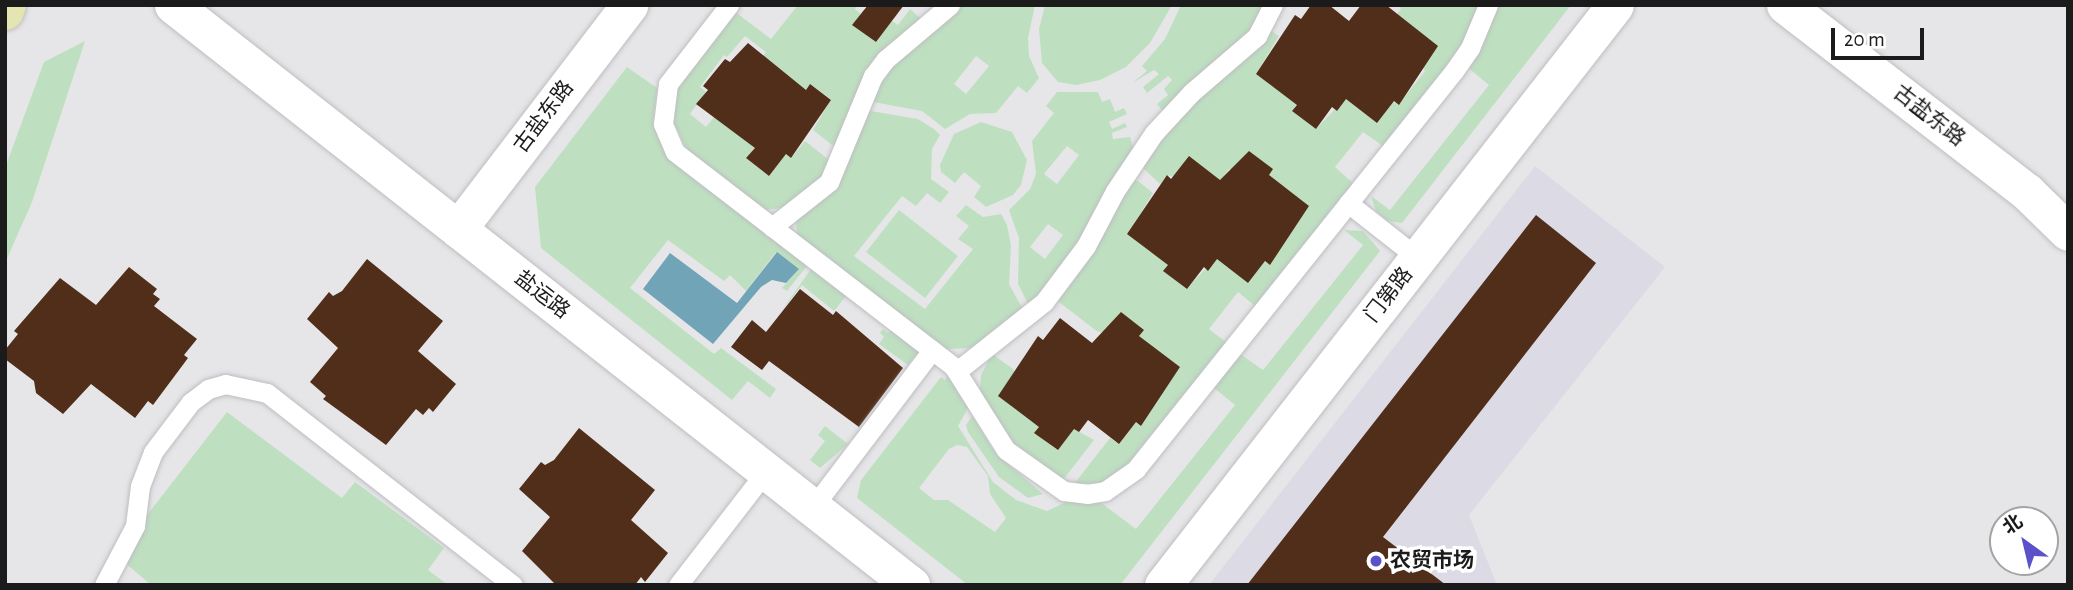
<!DOCTYPE html>
<meta charset="utf-8">
<style>
body{margin:0}
#map{position:relative;width:2073px;height:590px;overflow:hidden;background:#e6e6e9;font-family:"Alegreya Sans","Noto Sans SC",sans-serif}
div>[style]{position:absolute}
.built>*{inset:0;background:#dbdae5}
.green>*{inset:0;background:#bee0c0}
.water>*{inset:0;background:#70a4b6}
.building>*{inset:0;background:#512e19}
.roads{filter:drop-shadow(0 0 2px #bebec1) drop-shadow(0 0 2px #bebec1)}
.lane>*{height:19px;margin:-9.5px;padding:0 9.5px;transform-origin:9.5px;border-radius:9.5px;background:#fff}
.street>*{height:37px;margin:-18.5px;padding:0 18.5px;transform-origin:18.5px;border-radius:18.5px;background:#fff}
.secondary>*{height:38px;margin:-19px;padding:0 19px;transform-origin:19px;border-radius:19px;background:#e4e6b2}
.dots>*{width:19px;height:19px;translate:-50% -50%;box-sizing:border-box;border:4px solid #fff;border-radius:50%}
span{translate:-50% -50%;white-space:nowrap;text-align:center;line-height:1.15;-webkit-text-stroke:7px #fff;paint-order:stroke}
.street-label{font-size:21px;color:#1b1b1c}
.poi-label{font-size:21px;color:#1b1b1c;font-weight:700}
.left{translate:0 -50%;text-align:left}
.frame{position:absolute;inset:0;border:7px solid #1b1b1c;pointer-events:none}
.north{position:absolute;left:1989px;top:506px;width:70px;height:70px;box-sizing:border-box;background:#fff;border:2px solid #a4a4a4;border-radius:50%;rotate:326deg;font-size:19px;font-weight:700;line-height:28px;text-align:center;color:#1b1b1c}
.north::after{content:'';display:block;margin:auto;width:24px;height:32px;background:#5b51c9;clip-path:polygon(50% 0,100% 100%,50% 72%,0 100%)}
.scale{position:absolute;left:1831px;top:28px;width:93px;height:32px;box-sizing:border-box;border:4px solid #1b1b1c;border-top:0;padding-left:9px;font-size:21px;line-height:24px;white-space:nowrap;color:#1b1b1c;-webkit-text-stroke:5px #fff;paint-order:stroke}
</style>
<div id="map">
<div class="built">
<div style="clip-path:polygon(1535px 166px,1665px 267px,1469px 515px,1497px 585px,1209px 585px)"></div>
</div>
<div class="green">
<div style="clip-path:polygon(798px 5px,857px 5px,855px 9px,861px 14px,853px 25px,875px 42px,892px 21px,898px 25px,910px 9px,921px 19px,886px 51px,836px 148px,813px 130px,831px 99px,810px 84px,806px 90px,758px 63px,766px 52px,745px 36px,727px 57px,724px 55px,700px 87px,706px 92px,690px 114px,706px 127px,715px 116px,755px 148px,746px 158px,769px 176px,786px 154px,791px 158px,805px 141px,829px 160px,822px 182px,781px 208px,765px 210px,688px 152px,672px 119px,672px 100px,679px 85px,734px 11px,771px 39px)"></div>
<div style="clip-path:polygon(evenodd,959px 5px,1035px 5px,1028px 38px,1029px 56px,1039px 78px,1027px 93px,1018px 86px,996px 113px,970px 114px,945px 129px,922px 111px,868px 101px,878px 77px,959px 5px,976px 56px,989px 66px,966px 94px,954px 84px,976px 56px)"></div>
<div style="clip-path:polygon(1045px 5px,1172px 5px,1150px 43px,1126px 67px,1100px 80px,1076px 85px,1058px 82px,1042px 63px,1039px 29px)"></div>
<div style="clip-path:polygon(1181px 5px,1267px 5px,1256px 29px,1164px 112px,1157px 104px,1168px 95px,1164px 89px,1172px 80px,1168px 76px,1147px 93px,1143px 87px,1159px 74px,1154px 70px,1132px 83px,1147px 71px,1142px 66px,1165px 39px)"></div>
<div style="clip-path:polygon(1397px 5px,1481px 5px,1464px 44px,1383px 146px,1363px 132px,1335px 167px,1353px 183px,1255px 306px,1238px 292px,1209px 329px,1226px 342px,1123px 470px,1101px 483px,1074px 484px,1110px 438px,1119px 444px,1136px 422px,1141px 426px,1180px 367px,1157px 350px,1149px 360px,1134px 342px,1143px 330px,1098px 332px,1055px 299px,1129px 182px,1138px 181px,1153px 193px,1128px 234px,1150px 252px,1159px 240px,1172px 260px,1164px 271px,1186px 289px,1226px 248px,1270px 264px,1309px 206px,1286px 188px,1229px 169px,1214px 189px,1167px 175px,1160px 184px,1142px 167px,1159px 136px,1270px 30px,1279px 36px,1256px 74px,1279px 91px,1287px 80px,1301px 99px,1292px 111px,1316px 129px,1355px 88px,1399px 104px,1425px 71px,1394px 18px,1401px 9px)"></div>
<div style="clip-path:polygon(1498px 5px,1571px 5px,1402px 223px,1388px 221px,1376px 211px,1371px 196px,1390px 210px,1489px 85px,1467px 67px,1484px 42px)"></div>
<div style="clip-path:polygon(85px 41px,32px 202px,5px 263px,5px 168px,44px 62px)"></div>
<div style="clip-path:polygon(627px 67px,657px 88px,653px 124px,669px 158px,807px 266px,787px 291px,782px 288px,799px 269px,776px 252px,746px 291px,730px 275px,724px 281px,668px 240px,630px 288px,714px 354px,721px 348px,776px 389px,770px 398px,748px 381px,732px 400px,541px 248px,535px 187px)"></div>
<div style="clip-path:polygon(evenodd,1057px 92px,1098px 92px,1102px 102px,1110px 99px,1115px 112px,1124px 108px,1127px 114px,1109px 122px,1112px 129px,1125px 123px,1127px 127px,1112px 133px,1113px 139px,1130px 137px,1134px 151px,1090px 225px,1030px 308px,1018px 284px,1019px 238px,1009px 210px,1030px 189px,1036px 174px,1032px 141px,1054px 113px,1046px 106px,1057px 92px,1067px 146px,1079px 155px,1057px 184px,1044px 174px,1067px 146px,1057px 92px,1048px 224px,1063px 235px,1045px 259px,1030px 247px,1048px 224px)"></div>
<div style="clip-path:polygon(865px 110px,918px 119px,934px 129px,940px 135px,932px 149px,931px 179px,949px 192px,940px 203px,927px 193px,916px 206px,902px 196px,854px 256px,925px 309px,973px 249px,958px 239px,969px 226px,956px 216px,966px 205px,983px 217px,1001px 214px,1007px 225px,1011px 246px,1009px 284px,1025px 313px,974px 348px,946px 349px,797px 235px,796px 220px)"></div>
<div style="clip-path:polygon(981px 122px,1012px 132px,1027px 160px,1021px 185px,1013px 195px,986px 207px,974px 197px,981px 186px,964px 172px,955px 183px,941px 172px,940px 165px,954px 134px)"></div>
<div style="clip-path:polygon(899px 210px,958px 256px,925px 298px,866px 252px)"></div>
<div style="clip-path:polygon(evenodd,1344px 230px,1363px 231px,1380px 251px,1120px 585px,968px 585px,857px 498px,861px 480px,941px 377px,945px 380px,948px 375px,968px 408px,958px 426px,993px 482px,1016px 500px,1047px 511px,1068px 501px,1100px 502px,1136px 529px,1235px 405px,1213px 387px,1240px 354px,1263px 370px,1363px 245px,1344px 230px,957px 445px,967px 447px,988px 476px,990px 494px,1006px 518px,995px 532px,948px 500px,934px 500px,919px 488px,949px 449px,957px 445px)"></div>
<div style="clip-path:polygon(811px 269px,846px 296px,834px 311px,802px 285px,780px 313px)"></div>
<div style="clip-path:polygon(883px 329px,888px 333px,891px 330px,919px 351px,908px 365px,879px 344px,884px 337px,880px 333px)"></div>
<div style="clip-path:polygon(992px 354px,1013px 369px,1043px 421px,1035px 433px,1057px 450px,1074px 429px,1094px 440px,1063px 480px,1015px 445px,993px 413px,980px 389px,981px 375px)"></div>
<div style="clip-path:polygon(227px 412px,342px 498px,355px 482px,444px 548px,428px 570px,448px 585px,151px 585px,116px 555px)"></div>
<div style="clip-path:polygon(972px 416px,995px 453px,1043px 494px,1028px 498px,999px 477px,968px 432px,966px 425px)"></div>
<div style="clip-path:polygon(825px 426px,848px 444px,820px 468px,810px 460px,825px 441px,818px 435px)"></div>
</div>
<div class="water">
<div style="clip-path:polygon(777px 252px,799px 269px,786px 283px,772px 280px,761px 287px,713px 344px,643px 289px,670px 253px,737px 303px)"></div>
</div>
<div class="building">
<div style="clip-path:polygon(868px 5px,904px 5px,876px 42px,852px 25px)"></div>
<div style="clip-path:polygon(1311px 5px,1329px 5px,1349px 21px,1361px 5px,1386px 5px,1438px 46px,1399px 105px,1394px 101px,1377px 123px,1346px 99px,1337px 111px,1332px 107px,1316px 129px,1292px 111px,1297px 105px,1256px 74px,1295px 15px,1301px 19px)"></div>
<div style="clip-path:polygon(748px 43px,806px 90px,810px 84px,831px 100px,791px 158px,786px 154px,769px 176px,746px 158px,755px 148px,696px 104px,708px 90px,703px 86px,725px 59px,730px 62px)"></div>
<div style="clip-path:polygon(1249px 151px,1273px 169px,1269px 175px,1309px 206px,1270px 265px,1265px 261px,1248px 283px,1217px 259px,1208px 271px,1204px 267px,1187px 289px,1163px 271px,1168px 265px,1127px 234px,1167px 175px,1171px 179px,1189px 156px,1220px 180px)"></div>
<div style="clip-path:polygon(1536px 215px,1596px 263px,1383px 537px,1446px 585px,1247px 585px)"></div>
<div style="clip-path:polygon(367px 259px,443px 321px,418px 351px,456px 384px,433px 412px,429px 408px,423px 415px,416px 409px,386px 445px,323px 399px,326px 396px,310px 382px,338px 348px,307px 319px,329px 292px,333px 296px,342px 291px)"></div>
<div style="clip-path:polygon(129px 267px,157px 289px,153px 294px,160px 299px,154px 306px,197px 339px,184px 355px,188px 358px,153px 405px,148px 401px,135px 418px,91px 384px,63px 414px,36px 393px,34px 381px,5px 359px,5px 350px,18px 334px,14px 331px,60px 278px,96px 305px)"></div>
<div style="clip-path:polygon(800px 289px,833px 315px,836px 311px,903px 368px,859px 427px,769px 361px,762px 370px,731px 347px,752px 320px,766px 332px)"></div>
<div style="clip-path:polygon(1121px 312px,1144px 330px,1139px 336px,1180px 367px,1141px 426px,1136px 422px,1119px 444px,1088px 420px,1079px 432px,1074px 429px,1058px 450px,1034px 433px,1039px 427px,998px 396px,1038px 336px,1043px 340px,1060px 318px,1092px 343px)"></div>
<div style="clip-path:polygon(579px 428px,655px 490px,631px 520px,668px 553px,645px 582px,641px 577px,635px 585px,556px 585px,522px 551px,550px 517px,519px 489px,541px 462px,545px 465px,554px 460px)"></div>
</div>
<div class="roads">
<div class="lane">
<div style="left:729px;top:5px;width:100px;rotate:127.7deg"></div>
<div style="left:668px;top:84px;width:40px;rotate:97.1deg"></div>
<div style="left:663px;top:124px;width:30px;rotate:67deg"></div>
<div style="left:675px;top:152px;width:351px;rotate:37.6deg"></div>
<div style="left:953px;top:366px;width:99px;rotate:57.8deg"></div>
<div style="left:1006px;top:450px;width:71px;rotate:35.3deg"></div>
<div style="left:1064px;top:491px;width:23px;rotate:7deg"></div>
<div style="left:1087px;top:494px;width:18px;rotate:-9deg"></div>
<div style="left:1105px;top:491px;width:38px;rotate:-35deg"></div>
<div style="left:1136px;top:469px;width:509px;rotate:-51.38deg"></div>
<div style="left:1454px;top:71px;width:28px;rotate:-55deg"></div>
<div style="left:1470px;top:48px;width:47px;rotate:-67.3deg"></div>
<div style="left:1348px;top:203px;width:89px;rotate:38.2deg"></div>
<div style="left:772px;top:227px;width:73px;rotate:-38.3deg"></div>
<div style="left:829px;top:182px;width:115px;rotate:-67.5deg"></div>
<div style="left:873px;top:76px;width:21px;rotate:-53deg"></div>
<div style="left:886px;top:59px;width:84px;rotate:-40.2deg"></div>
<div style="left:957px;top:371px;width:111px;rotate:-38.4deg"></div>
<div style="left:1044px;top:302px;width:70px;rotate:-53.1deg"></div>
<div style="left:1086px;top:246px;width:62px;rotate:-62.2deg"></div>
<div style="left:1115px;top:191px;width:70px;rotate:-56.1deg"></div>
<div style="left:1154px;top:133px;width:56px;rotate:-47.2deg"></div>
<div style="left:1192px;top:92px;width:86px;rotate:-40.7deg"></div>
<div style="left:1257px;top:36px;width:35px;rotate:-63deg"></div>
<div style="left:813px;top:507px;width:197px;rotate:-52.8deg"></div>
<div style="left:104px;top:585px;width:67px;rotate:-62.3deg"></div>
<div style="left:135px;top:526px;width:40px;rotate:-82.9deg"></div>
<div style="left:140px;top:486px;width:36px;rotate:-69deg"></div>
<div style="left:153px;top:452px;width:63px;rotate:-52.8deg"></div>
<div style="left:191px;top:402px;width:21px;rotate:-37deg"></div>
<div style="left:208px;top:389px;width:18px;rotate:-16deg"></div>
<div style="left:225px;top:384px;width:43px;rotate:12.1deg"></div>
<div style="left:267px;top:393px;width:312px;rotate:38deg"></div>
<div style="left:678px;top:585px;width:144px;rotate:-52.3deg"></div>
</div>
<div class="street">
<div style="left:173px;top:5px;width:939px;rotate:38.16deg"></div>
<div style="left:1785px;top:5px;width:306px;rotate:37.7deg"></div>
<div style="left:2027px;top:192px;width:57px;rotate:44.3deg"></div>
<div style="left:458px;top:229px;width:282px;rotate:-52.6deg"></div>
<div style="left:1163px;top:585px;width:735px;rotate:-52.07deg"></div>
</div>
<div class="secondary">
<div style="left:5px;top:11px;width:6px;rotate:-72deg"></div>
</div>
</div>
<div class="dots">
<div style="left:1376px;top:561px;background:#5b51c9"></div>
</div>
<div class="street-label">
<span style="left:1929px;top:116px;rotate:38deg">古盐东路</span>
<span style="left:544px;top:117px;rotate:-53deg">古盐东路</span>
<span style="left:542px;top:295px;rotate:38deg">盐运路</span>
<span style="left:1389px;top:295px;rotate:-52deg">门第路</span>
</div>
<div class="poi-label">
<span class="left" style="left:1390px;top:561px">农贸市场</span>
</div>
<div class="frame"></div>
<div class="north">北</div>
<div class="scale">20 m</div>
</div>
